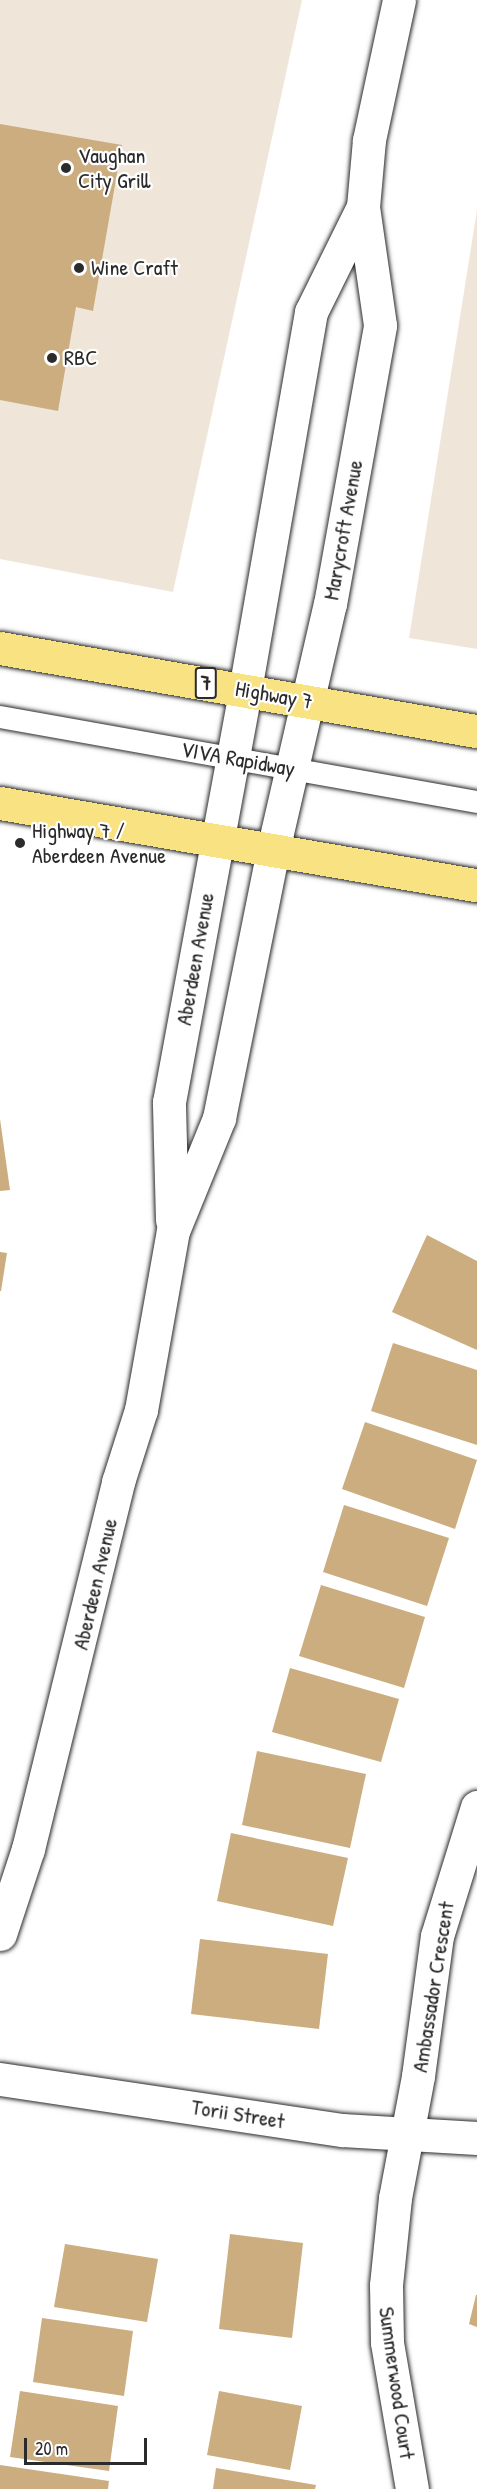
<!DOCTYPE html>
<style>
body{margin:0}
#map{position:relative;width:477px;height:2489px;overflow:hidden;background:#fff;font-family:"Patrick Hand",sans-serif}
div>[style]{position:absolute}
.built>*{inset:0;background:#efe6d9}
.building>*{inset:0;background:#cbad7f}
.roads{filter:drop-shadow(0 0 2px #2b2b2b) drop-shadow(0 0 2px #2b2b2b)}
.lane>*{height:22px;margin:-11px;padding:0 11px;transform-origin:11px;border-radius:11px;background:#fff}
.street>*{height:33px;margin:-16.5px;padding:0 16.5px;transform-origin:16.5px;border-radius:16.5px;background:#fff}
.secondary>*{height:33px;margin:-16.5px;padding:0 16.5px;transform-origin:16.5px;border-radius:16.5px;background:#fff}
.primary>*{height:33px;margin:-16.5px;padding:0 16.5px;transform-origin:16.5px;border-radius:16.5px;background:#f8e281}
.dots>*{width:16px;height:16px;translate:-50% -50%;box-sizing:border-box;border:3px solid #fff;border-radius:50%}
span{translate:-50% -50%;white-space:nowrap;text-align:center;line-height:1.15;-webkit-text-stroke:4.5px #fff;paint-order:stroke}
.shield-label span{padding:2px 4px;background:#fff;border:2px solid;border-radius:4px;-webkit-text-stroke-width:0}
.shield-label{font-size:21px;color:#2b2b2b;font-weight:700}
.poi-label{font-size:22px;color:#2b2b2b}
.left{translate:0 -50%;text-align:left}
.street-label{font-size:22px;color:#2b2b2b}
.scale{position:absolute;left:24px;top:2438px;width:123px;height:27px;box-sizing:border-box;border:3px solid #2b2b2b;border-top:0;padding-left:8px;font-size:18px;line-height:21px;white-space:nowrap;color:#2b2b2b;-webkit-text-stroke:4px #fff;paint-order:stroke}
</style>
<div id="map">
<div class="built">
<div style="clip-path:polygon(0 0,302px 0,173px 592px,0 559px)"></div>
<div style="clip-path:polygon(477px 210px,477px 649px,409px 638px)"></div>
</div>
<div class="building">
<div style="clip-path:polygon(0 124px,122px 145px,93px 311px,76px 307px,58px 411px,0 400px)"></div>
<div style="clip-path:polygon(0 1119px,10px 1190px,0 1191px)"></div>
<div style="clip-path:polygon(427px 1235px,477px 1261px,477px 1350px,392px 1312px)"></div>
<div style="clip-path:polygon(0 1252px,7px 1253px,1px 1291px,0 1291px)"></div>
<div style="clip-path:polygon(393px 1343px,477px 1370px,477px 1445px,371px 1411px)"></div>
<div style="clip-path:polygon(365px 1422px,477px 1460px,455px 1529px,342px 1489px)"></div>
<div style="clip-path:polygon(344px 1505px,449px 1538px,427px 1606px,323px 1572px)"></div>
<div style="clip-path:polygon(321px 1585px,425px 1617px,404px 1688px,299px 1656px)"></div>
<div style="clip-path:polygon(290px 1668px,399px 1699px,381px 1762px,272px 1732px)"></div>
<div style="clip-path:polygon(257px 1751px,366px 1774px,350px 1848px,242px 1825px)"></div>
<div style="clip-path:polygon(231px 1833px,348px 1858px,333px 1926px,217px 1901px)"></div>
<div style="clip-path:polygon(200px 1939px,328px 1954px,319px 2029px,191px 2014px)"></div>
<div style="clip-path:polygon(230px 2234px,303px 2243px,292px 2338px,219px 2329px)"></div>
<div style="clip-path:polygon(65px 2244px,158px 2259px,147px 2322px,54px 2307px)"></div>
<div style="clip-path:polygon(476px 2295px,477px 2295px,477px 2327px,469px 2324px)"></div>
<div style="clip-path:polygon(42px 2318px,133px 2331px,124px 2396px,33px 2382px)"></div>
<div style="clip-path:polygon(20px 2391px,118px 2406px,109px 2471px,10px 2457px)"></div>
<div style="clip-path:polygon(219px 2391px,302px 2406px,290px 2470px,207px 2455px)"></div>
<div style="clip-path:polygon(0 2465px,109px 2481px,108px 2489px,0 2489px)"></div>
<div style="clip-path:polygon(216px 2468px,316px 2485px,315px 2489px,213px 2489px)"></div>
</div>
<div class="roads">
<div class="lane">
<div style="left:0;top:717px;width:485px;rotate:10.1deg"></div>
</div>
<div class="street">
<div style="left:245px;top:690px;width:384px;rotate:-80.1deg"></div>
<div style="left:311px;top:312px;width:117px;rotate:-63.7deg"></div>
<div style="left:273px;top:850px;width:253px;rotate:-77deg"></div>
<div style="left:330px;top:604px;width:283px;rotate:-79.8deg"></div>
<div style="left:380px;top:325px;width:119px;rotate:-98.2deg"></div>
<div style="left:363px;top:207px;width:67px;rotate:-84.9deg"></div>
<div style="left:369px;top:140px;width:143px;rotate:-77.9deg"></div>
<div style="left:0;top:2079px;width:346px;rotate:8.5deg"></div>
<div style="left:342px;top:2130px;width:135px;rotate:3.4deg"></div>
<div style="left:412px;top:2489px;width:149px;rotate:-99.7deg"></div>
<div style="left:387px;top:2342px;width:57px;rotate:-91deg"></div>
<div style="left:386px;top:2285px;width:87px;rotate:-84.1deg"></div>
<div style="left:395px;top:2198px;width:124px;rotate:-79.3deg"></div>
<div style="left:418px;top:2076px;width:141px;rotate:-82.3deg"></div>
<div style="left:437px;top:1936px;width:135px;rotate:-72.8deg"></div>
</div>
<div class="secondary">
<div style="left:172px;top:1220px;width:118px;rotate:-91.5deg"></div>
<div style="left:169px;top:1102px;width:419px;rotate:-79.5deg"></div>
<div style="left:0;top:1934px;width:89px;rotate:-71.8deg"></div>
<div style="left:28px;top:1849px;width:378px;rotate:-76.2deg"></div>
<div style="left:118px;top:1482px;width:76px;rotate:-72.3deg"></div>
<div style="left:141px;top:1410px;width:182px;rotate:-79.9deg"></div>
<div style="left:173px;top:1231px;width:122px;rotate:-67.8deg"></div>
<div style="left:219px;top:1118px;width:273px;rotate:-78.6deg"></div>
</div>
<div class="primary">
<div style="left:0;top:648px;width:484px;rotate:9.9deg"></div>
<div style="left:0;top:803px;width:484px;rotate:9.8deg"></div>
</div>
</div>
<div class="dots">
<div style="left:66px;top:168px;background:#2b2b2b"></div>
<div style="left:79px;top:268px;background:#2b2b2b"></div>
<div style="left:52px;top:358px;background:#2b2b2b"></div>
<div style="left:20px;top:843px;background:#2b2b2b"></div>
</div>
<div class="shield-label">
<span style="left:206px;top:683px">7</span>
</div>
<div class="poi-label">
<span class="left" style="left:78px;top:168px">Vaughan<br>City Grill</span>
<span class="left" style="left:91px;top:268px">Wine Craft</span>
<span class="left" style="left:64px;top:358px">RBC</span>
<span class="left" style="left:32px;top:843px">Highway 7 /<br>Aberdeen Avenue</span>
</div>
<div class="street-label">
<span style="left:343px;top:530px;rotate:-80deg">Marycroft Avenue</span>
<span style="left:274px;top:695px;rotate:10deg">Highway 7</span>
<span style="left:238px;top:759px;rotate:10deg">VIVA Rapidway</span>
<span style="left:195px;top:959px;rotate:-80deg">Aberdeen Avenue</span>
<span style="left:95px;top:1584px;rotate:-77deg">Aberdeen Avenue</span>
<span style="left:433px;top:1987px;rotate:-81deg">Ambassador Crescent</span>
<span style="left:238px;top:2114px;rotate:9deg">Torii Street</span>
<span style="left:397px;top:2383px;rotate:82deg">Summerwood Court</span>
</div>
<div class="scale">20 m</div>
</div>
